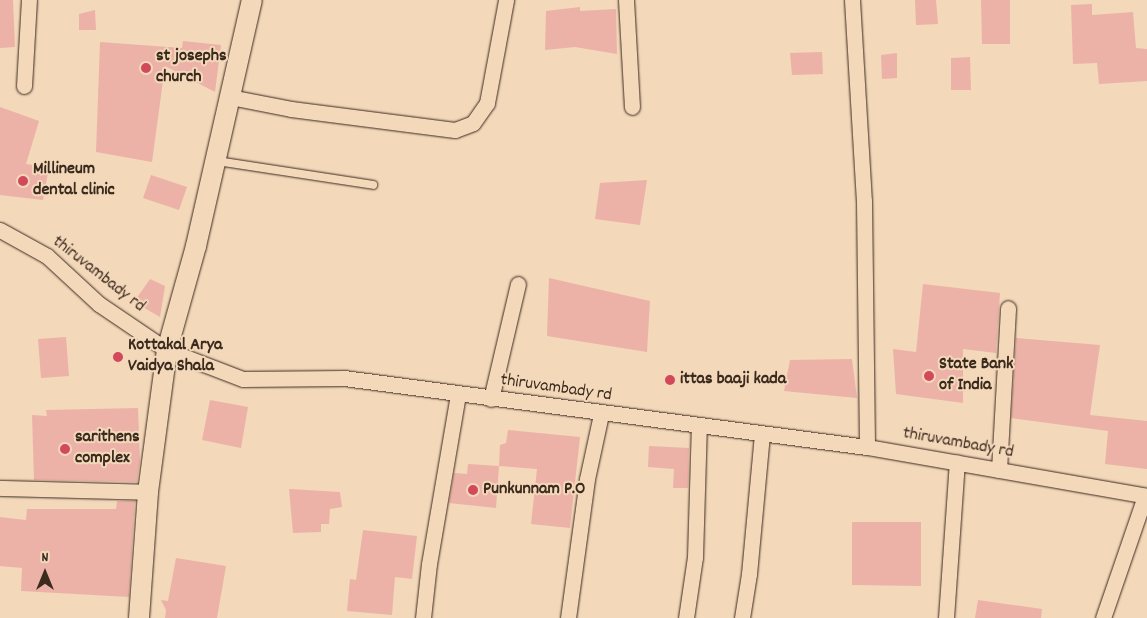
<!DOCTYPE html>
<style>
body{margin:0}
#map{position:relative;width:1147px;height:618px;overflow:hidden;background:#f3d8ba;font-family:Dekko,sans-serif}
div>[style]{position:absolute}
.building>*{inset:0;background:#ecb2a8}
.roads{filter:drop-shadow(0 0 1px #3b2a1e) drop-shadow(0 0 1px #3b2a1e)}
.lane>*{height:8px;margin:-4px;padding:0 4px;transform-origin:4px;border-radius:4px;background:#f3d8ba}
.street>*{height:15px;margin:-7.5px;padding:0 7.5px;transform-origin:7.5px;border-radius:7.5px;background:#f3d8ba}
.secondary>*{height:20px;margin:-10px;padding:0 10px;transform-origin:10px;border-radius:10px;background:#f3d8ba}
.dots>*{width:14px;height:14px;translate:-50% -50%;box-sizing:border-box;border:2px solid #f3d8ba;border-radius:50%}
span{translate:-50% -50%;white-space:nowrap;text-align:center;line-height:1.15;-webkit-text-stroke:4px #f3d8ba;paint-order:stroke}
.poi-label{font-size:18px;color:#3b2a1e;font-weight:700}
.left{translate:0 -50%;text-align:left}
.street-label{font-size:18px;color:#3b2a1e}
.north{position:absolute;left:20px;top:548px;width:50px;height:50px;-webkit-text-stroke:4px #f3d8ba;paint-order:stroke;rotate:0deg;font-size:14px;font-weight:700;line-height:20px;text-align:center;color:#3b2a1e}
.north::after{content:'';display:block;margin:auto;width:18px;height:22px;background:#3b2a1e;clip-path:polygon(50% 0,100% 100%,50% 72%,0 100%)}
</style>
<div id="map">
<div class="building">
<div style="clip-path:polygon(0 0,13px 0,15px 47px,0 48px)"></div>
<div style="clip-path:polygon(915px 0,936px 0,938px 24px,916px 25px)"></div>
<div style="clip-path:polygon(981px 0,1010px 0,1010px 44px,982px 44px)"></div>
<div style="clip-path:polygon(1092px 4px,1092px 15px,1133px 12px,1136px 48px,1147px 49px,1147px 81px,1099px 84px,1097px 63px,1073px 64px,1071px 5px)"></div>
<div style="clip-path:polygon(580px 7px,580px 11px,616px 9px,617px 54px,575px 47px,545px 50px,546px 11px)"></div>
<div style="clip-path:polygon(95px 10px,96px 30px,79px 30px,79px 14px)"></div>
<div style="clip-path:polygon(183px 41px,221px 45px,215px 92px,165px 66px,152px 162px,96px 152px,100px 42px,182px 48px)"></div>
<div style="clip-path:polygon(822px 52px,823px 74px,792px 75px,790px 53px)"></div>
<div style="clip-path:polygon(897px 53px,897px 78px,882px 79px,881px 55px)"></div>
<div style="clip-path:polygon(970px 57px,971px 90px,951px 90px,951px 58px)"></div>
<div style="clip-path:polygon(0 107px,39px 121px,26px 164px,49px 167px,43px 200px,0 195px)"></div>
<div style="clip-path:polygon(151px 175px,187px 187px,179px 210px,143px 198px)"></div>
<div style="clip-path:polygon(647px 180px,640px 225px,595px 219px,600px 183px)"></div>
<div style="clip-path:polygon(549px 278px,650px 301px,647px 352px,547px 336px)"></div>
<div style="clip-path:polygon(150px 279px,165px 286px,160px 317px,134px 302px)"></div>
<div style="clip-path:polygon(923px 284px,1000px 293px,996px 353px,963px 349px,963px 403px,896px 394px,893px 349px,916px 352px)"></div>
<div style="clip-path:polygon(66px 337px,69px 376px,41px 378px,38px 339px)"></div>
<div style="clip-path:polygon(1016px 338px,1100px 345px,1090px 415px,1147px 421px,1147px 469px,1105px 464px,1108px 431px,1011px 418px)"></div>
<div style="clip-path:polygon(852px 359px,857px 398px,784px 391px,790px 360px)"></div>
<div style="clip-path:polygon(210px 400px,248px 407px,241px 448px,202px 440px)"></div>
<div style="clip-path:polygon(138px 408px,140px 461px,137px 482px,34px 480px,32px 415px,47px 416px,46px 410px)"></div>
<div style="clip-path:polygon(508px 430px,580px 437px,570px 528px,531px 524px,537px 469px,499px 466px,500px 445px,506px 443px)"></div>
<div style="clip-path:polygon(649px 446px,689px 448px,688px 488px,673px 488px,674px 469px,648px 467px)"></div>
<div style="clip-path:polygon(468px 464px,499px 466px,496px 508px,449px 503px,454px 473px,467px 474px)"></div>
<div style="clip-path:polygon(289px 489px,340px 492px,342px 507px,330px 509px,329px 524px,321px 524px,321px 532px,293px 533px)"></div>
<div style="clip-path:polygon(117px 501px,135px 501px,129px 597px,21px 591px,22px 568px,0 566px,0 517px,26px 520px,27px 509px,116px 509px)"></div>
<div style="clip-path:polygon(852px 522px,921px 522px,921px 586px,852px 585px)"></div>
<div style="clip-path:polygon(363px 530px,417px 536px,412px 579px,395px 577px,392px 615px,347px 611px,350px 579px,356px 580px)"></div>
<div style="clip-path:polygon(176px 558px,226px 566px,217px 618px,165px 618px,166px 610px,161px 600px,168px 601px)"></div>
<div style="clip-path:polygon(978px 600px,1042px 609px,1041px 618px,975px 618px)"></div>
</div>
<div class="roads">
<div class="lane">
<div style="left:217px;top:161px;width:158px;rotate:8.7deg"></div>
</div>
<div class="street">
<div style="left:626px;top:0;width:107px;rotate:86.8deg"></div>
<div style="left:852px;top:0;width:201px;rotate:86.6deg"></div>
<div style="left:864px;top:201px;width:246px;rotate:89.3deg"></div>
<div style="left:24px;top:86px;width:86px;rotate:-86.7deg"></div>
<div style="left:230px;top:97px;width:62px;rotate:11.1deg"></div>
<div style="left:291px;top:109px;width:165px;rotate:7.3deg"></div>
<div style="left:455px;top:130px;width:19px;rotate:-21deg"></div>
<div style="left:473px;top:123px;width:24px;rotate:-55deg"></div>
<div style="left:487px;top:103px;width:105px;rotate:-79.5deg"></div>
<div style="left:0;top:230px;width:54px;rotate:29deg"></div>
<div style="left:47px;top:256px;width:71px;rotate:42.7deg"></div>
<div style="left:99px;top:304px;width:82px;rotate:34.1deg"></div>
<div style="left:167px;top:350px;width:81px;rotate:20.9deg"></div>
<div style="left:243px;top:379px;width:101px;rotate:-0.6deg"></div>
<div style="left:344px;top:378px;width:528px;rotate:7.52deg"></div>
<div style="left:867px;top:447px;width:284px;rotate:9.9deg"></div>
<div style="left:491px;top:399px;width:118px;rotate:-76.8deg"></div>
<div style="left:999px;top:470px;width:162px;rotate:-86.8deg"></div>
<div style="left:0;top:488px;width:148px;rotate:1.5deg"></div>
<div style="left:423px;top:618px;width:54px;rotate:-83.7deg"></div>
<div style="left:429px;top:564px;width:172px;rotate:-80.3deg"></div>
<div style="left:568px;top:618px;width:140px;rotate:-82.2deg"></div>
<div style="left:587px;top:479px;width:66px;rotate:-77.8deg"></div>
<div style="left:686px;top:618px;width:62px;rotate:-81.6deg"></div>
<div style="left:695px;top:557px;width:131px;rotate:-88.3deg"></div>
<div style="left:742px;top:618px;width:45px;rotate:-81deg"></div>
<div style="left:749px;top:574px;width:141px;rotate:-84.7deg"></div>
<div style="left:946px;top:618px;width:156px;rotate:-86deg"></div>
<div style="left:1103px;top:618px;width:129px;rotate:-71deg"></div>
</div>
<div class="secondary">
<div style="left:139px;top:618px;width:126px;rotate:-85.9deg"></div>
<div style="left:148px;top:492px;width:143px;rotate:-82.4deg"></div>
<div style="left:167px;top:350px;width:108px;rotate:-74.4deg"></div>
<div style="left:196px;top:246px;width:252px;rotate:-77.2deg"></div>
</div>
</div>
<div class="dots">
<div style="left:146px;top:68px;background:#d1495b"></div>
<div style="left:23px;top:181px;background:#d1495b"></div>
<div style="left:118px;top:357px;background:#d1495b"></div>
<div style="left:929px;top:376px;background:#d1495b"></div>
<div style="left:670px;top:380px;background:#d1495b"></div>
<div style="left:65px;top:449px;background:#d1495b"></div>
<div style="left:473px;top:490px;background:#d1495b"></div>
</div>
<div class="poi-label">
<span class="left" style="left:156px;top:68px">st josephs<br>church</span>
<span class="left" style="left:33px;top:181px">Millineum<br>dental clinic</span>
<span class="left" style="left:128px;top:357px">Kottakal Arya<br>Vaidya Shala</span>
<span class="left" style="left:939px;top:376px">State Bank<br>of India</span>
<span class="left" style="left:680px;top:380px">ittas baaji kada</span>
<span class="left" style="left:75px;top:449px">sarithens<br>complex</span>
<span class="left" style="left:483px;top:490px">Punkunnam P.O</span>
</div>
<div class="street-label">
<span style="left:98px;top:275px;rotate:38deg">thiruvambady rd</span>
<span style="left:556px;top:389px;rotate:8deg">thiruvambady rd</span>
<span style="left:958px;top:444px;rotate:10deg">thiruvambady rd</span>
</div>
<div class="north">N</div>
</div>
